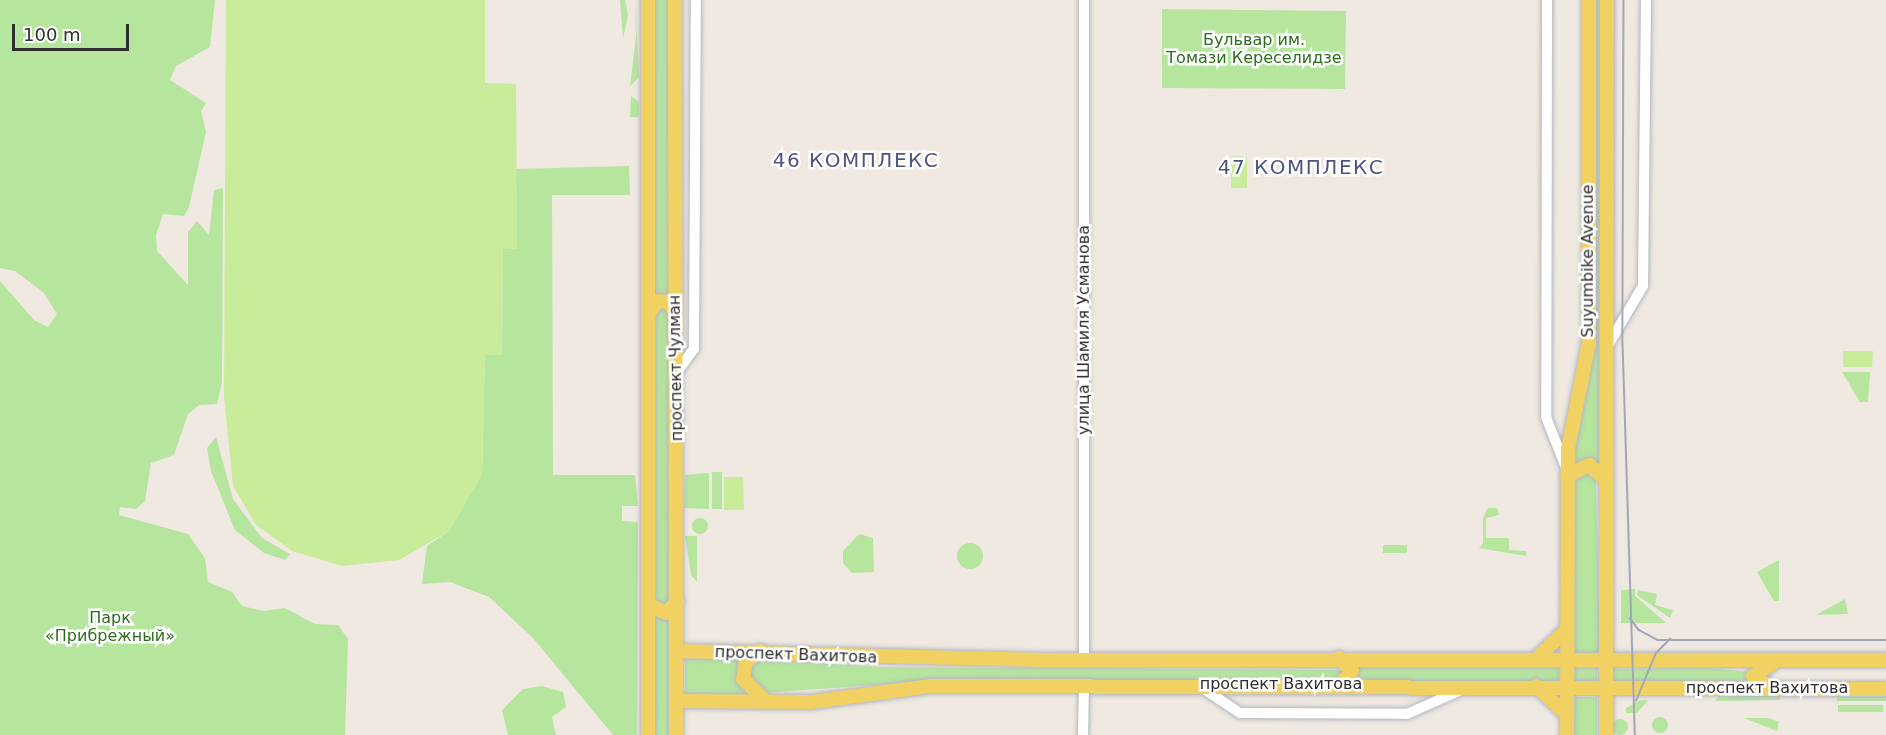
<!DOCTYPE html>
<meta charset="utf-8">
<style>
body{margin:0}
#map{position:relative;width:1886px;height:735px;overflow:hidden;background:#efe9e1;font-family:"DejaVu Sans",sans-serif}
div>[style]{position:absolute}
.green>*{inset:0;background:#b6e59e}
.round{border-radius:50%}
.pitch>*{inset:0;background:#c9ec9a}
.roads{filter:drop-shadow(0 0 2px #b4b7c1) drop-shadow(0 0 2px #b4b7c1)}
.minor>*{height:10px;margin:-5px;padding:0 5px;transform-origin:5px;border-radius:5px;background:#fff}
.major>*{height:14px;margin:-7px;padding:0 7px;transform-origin:7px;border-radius:7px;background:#f2d163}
.tram>*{height:1.5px;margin:-0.75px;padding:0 0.75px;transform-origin:0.75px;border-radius:0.75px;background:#a3a6b8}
span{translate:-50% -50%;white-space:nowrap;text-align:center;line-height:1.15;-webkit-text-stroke:5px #fff;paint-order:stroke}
.park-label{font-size:16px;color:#2c6e1b}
.street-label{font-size:16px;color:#2e2e2e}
.quarter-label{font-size:20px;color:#4d5680;letter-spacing:1.5px}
.scale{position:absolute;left:12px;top:24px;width:117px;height:27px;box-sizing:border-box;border:3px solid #2e2e2e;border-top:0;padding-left:8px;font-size:18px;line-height:21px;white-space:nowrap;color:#2e2e2e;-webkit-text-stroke:4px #fff;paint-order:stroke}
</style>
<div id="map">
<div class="green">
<div style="clip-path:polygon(0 0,215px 0,210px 47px,176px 66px,170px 80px,206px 103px,201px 111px,206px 132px,189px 207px,184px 216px,163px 214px,156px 235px,157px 251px,188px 285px,188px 232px,197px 221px,209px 235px,214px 190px,223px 188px,222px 382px,217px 404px,199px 405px,188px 414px,174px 455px,151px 463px,145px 501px,136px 509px,120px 507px,119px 515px,188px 534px,205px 558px,208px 582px,232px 592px,242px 606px,264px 611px,285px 608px,315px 624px,338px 625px,348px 639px,345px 735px,0 735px,0 281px,34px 320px,48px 327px,57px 314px,44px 293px,15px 271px,0 268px)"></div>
<div style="clip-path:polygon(620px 0,625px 0,628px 15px,623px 39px)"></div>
<div style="clip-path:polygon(635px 0,639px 77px,630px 86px,636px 37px)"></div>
<div style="clip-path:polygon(653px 0,669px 0,671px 300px,652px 300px)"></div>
<div style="clip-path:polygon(1594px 0,1599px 0,1601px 461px,1595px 463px,1576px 463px,1575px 443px,1590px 367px)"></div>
<div style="clip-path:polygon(1162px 9px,1346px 11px,1345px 89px,1162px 88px)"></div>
<div style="clip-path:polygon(631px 96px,639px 102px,639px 117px,630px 117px)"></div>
<div style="clip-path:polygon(629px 166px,630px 195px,552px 195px,553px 475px,635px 475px,638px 506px,622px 506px,622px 521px,638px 522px,637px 735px,613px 735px,533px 638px,489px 597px,450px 582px,422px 584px,427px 546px,449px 531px,482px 474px,485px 355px,502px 354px,503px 249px,517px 249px,516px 169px)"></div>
<div style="clip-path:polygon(656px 305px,670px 308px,670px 605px,665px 607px,656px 603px)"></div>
<div style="clip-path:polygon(1842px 372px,1870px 372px,1868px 402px,1860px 402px)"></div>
<div style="clip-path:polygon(216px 437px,233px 499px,262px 538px,290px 554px,285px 560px,264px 553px,235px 530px,211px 471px,207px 448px)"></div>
<div style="clip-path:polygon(712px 472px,722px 472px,722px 509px,712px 509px)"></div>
<div style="clip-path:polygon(709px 473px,709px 509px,684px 508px,685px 475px)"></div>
<div style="clip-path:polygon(1585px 473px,1596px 481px,1600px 653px,1573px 653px,1575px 481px)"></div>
<div style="clip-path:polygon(1488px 508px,1497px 508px,1499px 515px,1486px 518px,1486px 538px,1509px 538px,1509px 550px,1526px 551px,1526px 556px,1479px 548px,1483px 543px,1483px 518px)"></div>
<div class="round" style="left:692px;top:518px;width:16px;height:16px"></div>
<div style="clip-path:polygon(859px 534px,873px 538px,874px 572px,852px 573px,843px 563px,843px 551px)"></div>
<div style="clip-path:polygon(685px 536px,697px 536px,697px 582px,691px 575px)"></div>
<div class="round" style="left:957px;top:543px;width:26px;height:26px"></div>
<div style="clip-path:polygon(1383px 545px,1407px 545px,1407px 553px,1383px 553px)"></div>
<div style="clip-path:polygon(1779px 560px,1779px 601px,1774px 601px,1757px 572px)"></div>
<div style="clip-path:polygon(1635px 589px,1635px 596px,1666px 623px,1621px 623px,1621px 590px)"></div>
<div style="clip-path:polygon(1638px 590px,1657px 594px,1655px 605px,1673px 610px,1670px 618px,1637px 595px)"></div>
<div style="clip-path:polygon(1845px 599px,1848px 614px,1816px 615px)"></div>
<div style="clip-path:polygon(655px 616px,670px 616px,670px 735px,653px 735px)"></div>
<div style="clip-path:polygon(685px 659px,744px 659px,738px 669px,744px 694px,685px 694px)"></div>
<div style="clip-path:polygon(760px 659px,882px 667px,1345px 670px,1342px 677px,1263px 681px,929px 681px,763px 693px,754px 688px,749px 672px)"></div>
<div style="clip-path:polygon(1353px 667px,1559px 668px,1559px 683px,1353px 681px)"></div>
<div style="clip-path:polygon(1572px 668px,1597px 668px,1597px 682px,1572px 683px)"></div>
<div style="clip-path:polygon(1710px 668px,1749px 672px,1750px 682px,1612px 683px,1612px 669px)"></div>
<div style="clip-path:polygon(542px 686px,563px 692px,566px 707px,552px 717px,556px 735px,508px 735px,502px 710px,523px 689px)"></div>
<div style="clip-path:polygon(1837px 693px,1886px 695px,1886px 701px,1837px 701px)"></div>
<div style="clip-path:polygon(1720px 695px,1780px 695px,1780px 700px,1715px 701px)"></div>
<div style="clip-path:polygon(1572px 697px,1597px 697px,1597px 735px,1572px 735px)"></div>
<div style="clip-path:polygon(1641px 700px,1648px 700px,1637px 713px,1626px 713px,1626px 708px)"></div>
<div style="clip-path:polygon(1838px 705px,1883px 705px,1883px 712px,1838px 712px)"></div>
<div class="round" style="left:1652px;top:717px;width:16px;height:16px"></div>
<div style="clip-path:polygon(1744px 718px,1769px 718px,1779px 722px,1777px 731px)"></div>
<div class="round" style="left:1612px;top:719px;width:16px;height:16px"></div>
</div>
<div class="pitch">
<div style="clip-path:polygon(226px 0,485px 0,485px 83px,516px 84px,517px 249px,503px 249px,502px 355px,485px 355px,482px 474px,449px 531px,399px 560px,342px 566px,292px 551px,256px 525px,233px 486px,224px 396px)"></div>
<div style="clip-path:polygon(1231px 156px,1247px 157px,1247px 188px,1231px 188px)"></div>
<div style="clip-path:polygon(1843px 351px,1873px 351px,1872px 367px,1843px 367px)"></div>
<div style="clip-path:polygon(724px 477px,743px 477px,744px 510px,724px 510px)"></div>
</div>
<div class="roads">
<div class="minor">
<div style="left:1084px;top:0;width:660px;rotate:90deg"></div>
<div style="left:1547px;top:0;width:417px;rotate:90.1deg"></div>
<div style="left:1546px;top:417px;width:57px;rotate:68.4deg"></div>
<div style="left:1607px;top:347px;width:71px;rotate:-59.5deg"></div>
<div style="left:1643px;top:286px;width:286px;rotate:-89.4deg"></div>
<div style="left:677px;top:372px;width:29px;rotate:-54deg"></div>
<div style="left:694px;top:349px;width:349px;rotate:-89.7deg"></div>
<div style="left:1201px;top:687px;width:47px;rotate:33.7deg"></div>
<div style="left:1240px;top:713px;width:167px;rotate:0.3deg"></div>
<div style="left:1407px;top:714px;width:61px;rotate:-24.1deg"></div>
<div style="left:1083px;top:735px;width:51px;rotate:-88.9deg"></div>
</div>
<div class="major">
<div style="left:648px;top:0;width:735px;rotate:90deg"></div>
<div style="left:675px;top:0;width:735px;rotate:89.92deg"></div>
<div style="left:648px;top:314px;width:16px;rotate:-52deg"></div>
<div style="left:658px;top:301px;width:11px;rotate:5deg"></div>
<div style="left:669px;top:302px;width:12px;rotate:59deg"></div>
<div style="left:1567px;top:476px;width:25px;rotate:-27deg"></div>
<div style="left:1589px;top:465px;width:23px;rotate:41deg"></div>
<div style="left:648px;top:604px;width:20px;rotate:27deg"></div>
<div style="left:666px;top:613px;width:16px;rotate:-45deg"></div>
<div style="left:677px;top:651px;width:376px;rotate:1.4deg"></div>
<div style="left:1053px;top:660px;width:833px"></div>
<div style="left:760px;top:651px;width:17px;rotate:144deg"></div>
<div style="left:746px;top:661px;width:18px;rotate:99deg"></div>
<div style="left:743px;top:679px;width:33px;rotate:44deg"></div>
<div style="left:1339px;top:658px;width:18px;rotate:45deg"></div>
<div style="left:1352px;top:671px;width:18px;rotate:131deg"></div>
<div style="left:1537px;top:658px;width:42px;rotate:-44deg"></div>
<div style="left:1536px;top:686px;width:42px;rotate:43.1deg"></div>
<div style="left:1768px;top:686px;width:18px;rotate:-146deg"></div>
<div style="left:1753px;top:676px;width:22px;rotate:-32deg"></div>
<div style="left:677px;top:701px;width:134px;rotate:0.4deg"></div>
<div style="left:811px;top:702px;width:121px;rotate:-7.6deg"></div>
<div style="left:931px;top:686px;width:955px;rotate:0.18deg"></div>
<div style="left:1567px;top:735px;width:286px;rotate:-89.8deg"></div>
<div style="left:1568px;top:449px;width:109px;rotate:-78.9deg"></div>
<div style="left:1589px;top:342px;width:342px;rotate:-90deg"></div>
<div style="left:1606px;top:735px;width:735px;rotate:-89.92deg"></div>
</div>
</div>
<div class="tram">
<div style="left:1624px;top:0;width:343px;rotate:90.2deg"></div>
<div style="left:1623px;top:343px;width:392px;rotate:88.2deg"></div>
<div style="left:1630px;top:618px;width:15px;rotate:53deg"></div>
<div style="left:1639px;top:630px;width:21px;rotate:28deg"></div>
<div style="left:1658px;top:640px;width:228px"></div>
<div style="left:1636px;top:701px;width:52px;rotate:-67.4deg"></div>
<div style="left:1656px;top:653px;width:20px;rotate:-45deg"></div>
</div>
<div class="park-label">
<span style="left:1254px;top:49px">Бульвар им.<br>Томази Кереселидзе</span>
<span style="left:110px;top:627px">Парк<br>«Прибрежный»</span>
</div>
<div class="street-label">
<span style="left:1588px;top:261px;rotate:-90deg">Suyumbike Avenue</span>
<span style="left:1084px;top:330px;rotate:-90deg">улица Шамиля Усманова</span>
<span style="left:676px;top:368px;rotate:-91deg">проспект Чулман</span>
<span style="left:796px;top:655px;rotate:2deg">проспект Вахитова</span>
<span style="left:1281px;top:684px">проспект Вахитова</span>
<span style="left:1767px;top:688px">проспект Вахитова</span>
</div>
<div class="quarter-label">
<span style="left:856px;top:160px">46 КОМПЛЕКС</span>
<span style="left:1301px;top:167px">47 КОМПЛЕКС</span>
</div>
<div class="scale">100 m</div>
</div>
